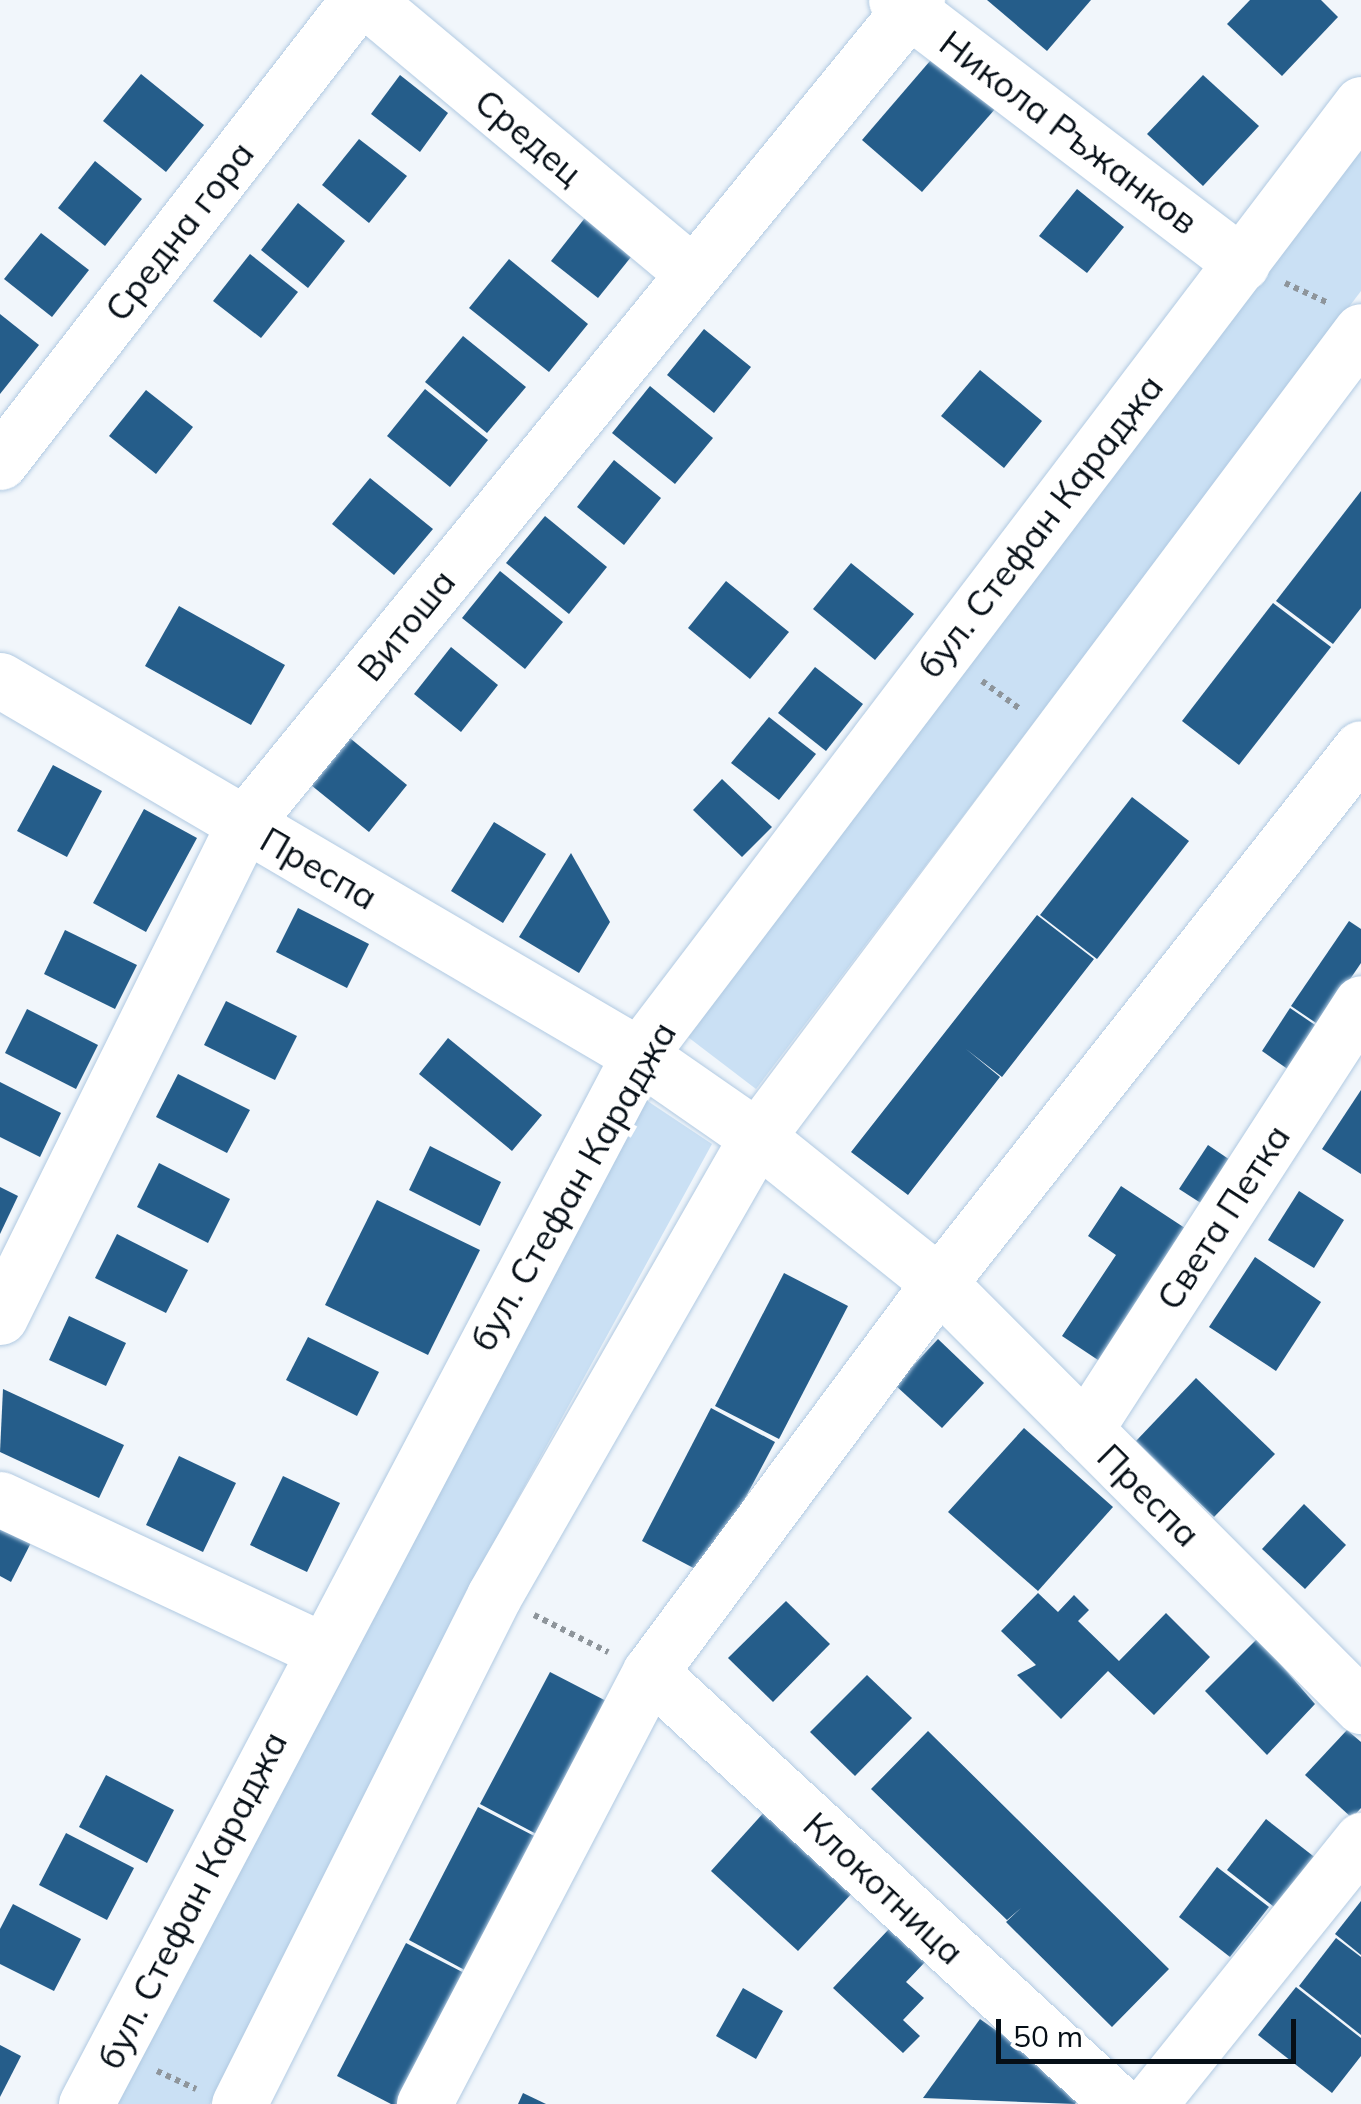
<!DOCTYPE html>
<meta charset="utf-8">
<style>
body{margin:0}
#map{position:relative;width:1361px;height:2104px;overflow:hidden;background:#f1f6fb;font-family:Mulish,sans-serif}
div>[style]{position:absolute}
.green>*{inset:0;background:#cae0f4}
.building>*{inset:0;background:#255d8a}
.path>*{height:6px;margin-top:-3px;transform-origin:0;background:repeating-linear-gradient(90deg,#8e959b 0 5px,transparent 0 10px)}
.roads{filter:drop-shadow(0 0 2px #b1cae2) drop-shadow(0 0 2px #b1cae2)}
.minor>*{height:55px;margin:-27.5px;padding:0 27.5px;transform-origin:27.5px;border-radius:27.5px;background:#fff}
span{translate:-50% -50%;white-space:nowrap;text-align:center;line-height:1.15;-webkit-text-stroke:10px #fff;paint-order:stroke}
.street-label{font-size:35px;color:#060f17}
.scale{position:absolute;left:996px;top:2019px;width:300px;height:45px;box-sizing:border-box;border:5px solid #060f17;border-top:0;padding-left:12px;font-size:30px;line-height:35px;white-space:nowrap;color:#060f17;-webkit-text-stroke:8px #fff;paint-order:stroke}
</style>
<div id="map">
<div class="green">
<div style="clip-path:polygon(1361px 133px,1361px 291px,756px 1089px,680px 1031px)"></div>
<div style="clip-path:polygon(637px 1094px,712px 1144px,506px 1520px,210px 2104px,109px 2104px)"></div>
</div>
<div class="building">
<div style="clip-path:polygon(987px 0,1091px 0,1047px 51px)"></div>
<div style="clip-path:polygon(1250px 0,1321px 0,1338px 17px,1282px 76px,1227px 24px)"></div>
<div style="clip-path:polygon(942px 47px,1003px 100px,922px 192px,862px 140px)"></div>
<div style="clip-path:polygon(141px 74px,204px 125px,166px 172px,103px 121px)"></div>
<div style="clip-path:polygon(400px 75px,448px 113px,420px 152px,371px 114px)"></div>
<div style="clip-path:polygon(1203px 75px,1259px 126px,1203px 186px,1147px 134px)"></div>
<div style="clip-path:polygon(359px 139px,407px 176px,369px 223px,322px 185px)"></div>
<div style="clip-path:polygon(95px 161px,142px 199px,105px 246px,58px 208px)"></div>
<div style="clip-path:polygon(1077px 189px,1124px 227px,1087px 273px,1039px 236px)"></div>
<div style="clip-path:polygon(298px 203px,345px 241px,308px 288px,261px 250px)"></div>
<div style="clip-path:polygon(588px 214px,635px 252px,598px 298px,551px 261px)"></div>
<div style="clip-path:polygon(41px 233px,89px 270px,52px 317px,4px 279px)"></div>
<div style="clip-path:polygon(250px 254px,298px 292px,261px 338px,213px 301px)"></div>
<div style="clip-path:polygon(509px 259px,588px 324px,549px 372px,469px 308px)"></div>
<div style="clip-path:polygon(0 314px,39px 345px,0 394px)"></div>
<div style="clip-path:polygon(704px 329px,751px 367px,714px 413px,667px 375px)"></div>
<div style="clip-path:polygon(463px 336px,526px 387px,487px 433px,425px 382px)"></div>
<div style="clip-path:polygon(980px 370px,1042px 421px,1004px 468px,941px 416px)"></div>
<div style="clip-path:polygon(650px 386px,713px 438px,675px 484px,612px 433px)"></div>
<div style="clip-path:polygon(425px 389px,488px 440px,450px 487px,387px 436px)"></div>
<div style="clip-path:polygon(146px 390px,193px 427px,156px 474px,109px 436px)"></div>
<div style="clip-path:polygon(614px 460px,661px 498px,624px 545px,577px 507px)"></div>
<div style="clip-path:polygon(370px 478px,433px 529px,394px 575px,332px 524px)"></div>
<div style="clip-path:polygon(1361px 491px,1361px 608px,1333px 644px,1276px 601px)"></div>
<div style="clip-path:polygon(545px 516px,607px 567px,569px 614px,506px 563px)"></div>
<div style="clip-path:polygon(851px 563px,914px 614px,875px 660px,813px 609px)"></div>
<div style="clip-path:polygon(500px 571px,563px 622px,525px 669px,462px 618px)"></div>
<div style="clip-path:polygon(726px 581px,789px 632px,750px 679px,688px 628px)"></div>
<div style="clip-path:polygon(1273px 603px,1331px 647px,1239px 765px,1182px 721px)"></div>
<div style="clip-path:polygon(179px 606px,285px 665px,251px 725px,145px 666px)"></div>
<div style="clip-path:polygon(451px 647px,498px 685px,461px 732px,414px 694px)"></div>
<div style="clip-path:polygon(815px 667px,863px 704px,826px 751px,778px 713px)"></div>
<div style="clip-path:polygon(769px 717px,816px 754px,779px 800px,731px 763px)"></div>
<div style="clip-path:polygon(345px 734px,407px 785px,369px 832px,306px 781px)"></div>
<div style="clip-path:polygon(53px 765px,102px 791px,67px 857px,17px 831px)"></div>
<div style="clip-path:polygon(722px 779px,772px 827px,742px 857px,693px 810px)"></div>
<div style="clip-path:polygon(1132px 797px,1189px 841px,1097px 959px,1040px 915px)"></div>
<div style="clip-path:polygon(144px 809px,197px 838px,146px 932px,93px 903px)"></div>
<div style="clip-path:polygon(494px 822px,546px 854px,503px 923px,451px 891px)"></div>
<div style="clip-path:polygon(571px 853px,610px 922px,579px 973px,519px 937px)"></div>
<div style="clip-path:polygon(298px 908px,369px 944px,347px 988px,276px 952px)"></div>
<div style="clip-path:polygon(1037px 915px,1094px 959px,1002px 1077px,966px 1049px,1000px 1077px,908px 1195px,851px 1152px)"></div>
<div style="clip-path:polygon(1349px 921px,1361px 929px,1361px 963px,1319px 1025px,1291px 1006px)"></div>
<div style="clip-path:polygon(65px 930px,137px 965px,115px 1009px,44px 974px)"></div>
<div style="clip-path:polygon(226px 1001px,297px 1036px,275px 1080px,204px 1045px)"></div>
<div style="clip-path:polygon(1290px 1008px,1318px 1027px,1289px 1070px,1262px 1051px)"></div>
<div style="clip-path:polygon(27px 1009px,98px 1045px,76px 1089px,5px 1053px)"></div>
<div style="clip-path:polygon(448px 1038px,542px 1115px,512px 1151px,419px 1074px)"></div>
<div style="clip-path:polygon(178px 1074px,250px 1110px,227px 1153px,156px 1117px)"></div>
<div style="clip-path:polygon(0 1082px,61px 1113px,40px 1157px,0 1137px)"></div>
<div style="clip-path:polygon(1361px 1090px,1361px 1174px,1322px 1149px)"></div>
<div style="clip-path:polygon(1208px 1145px,1236px 1164px,1207px 1207px,1179px 1189px)"></div>
<div style="clip-path:polygon(430px 1146px,501px 1182px,480px 1226px,409px 1190px)"></div>
<div style="clip-path:polygon(159px 1163px,230px 1199px,208px 1243px,137px 1207px)"></div>
<div style="clip-path:polygon(1121px 1186px,1194px 1234px,1107px 1366px,1062px 1336px,1116px 1255px,1088px 1236px)"></div>
<div style="clip-path:polygon(0 1187px,18px 1196px,0 1234px)"></div>
<div style="clip-path:polygon(1299px 1191px,1344px 1220px,1314px 1268px,1268px 1240px)"></div>
<div style="clip-path:polygon(377px 1200px,480px 1250px,428px 1355px,325px 1305px)"></div>
<div style="clip-path:polygon(117px 1234px,188px 1270px,166px 1313px,95px 1278px)"></div>
<div style="clip-path:polygon(1255px 1257px,1321px 1302px,1276px 1371px,1209px 1327px)"></div>
<div style="clip-path:polygon(784px 1273px,848px 1306px,779px 1439px,715px 1406px)"></div>
<div style="clip-path:polygon(69px 1316px,126px 1343px,106px 1386px,49px 1360px)"></div>
<div style="clip-path:polygon(308px 1337px,379px 1372px,357px 1416px,286px 1380px)"></div>
<div style="clip-path:polygon(938px 1339px,984px 1383px,942px 1428px,895px 1385px)"></div>
<div style="clip-path:polygon(1196px 1378px,1275px 1454px,1214px 1517px,1136px 1441px)"></div>
<div style="clip-path:polygon(3px 1389px,124px 1445px,99px 1498px,0 1452px)"></div>
<div style="clip-path:polygon(711px 1408px,775px 1442px,705px 1574px,642px 1541px)"></div>
<div style="clip-path:polygon(1024px 1428px,1113px 1507px,1038px 1591px,948px 1512px)"></div>
<div style="clip-path:polygon(179px 1456px,236px 1483px,203px 1552px,146px 1525px)"></div>
<div style="clip-path:polygon(283px 1476px,340px 1503px,307px 1572px,250px 1545px)"></div>
<div style="clip-path:polygon(1304px 1504px,1346px 1545px,1305px 1589px,1262px 1549px)"></div>
<div style="clip-path:polygon(0 1510px,38px 1529px,11px 1582px,0 1576px)"></div>
<div style="clip-path:polygon(1038px 1593px,1058px 1612px,1074px 1595px,1089px 1610px,1078px 1621px,1119px 1661px,1166px 1613px,1210px 1657px,1154px 1715px,1108px 1671px,1061px 1719px,1017px 1675px,1036px 1665px,1001px 1631px)"></div>
<div style="clip-path:polygon(786px 1601px,830px 1644px,773px 1702px,728px 1658px)"></div>
<div style="clip-path:polygon(1258px 1638px,1315px 1704px,1267px 1755px,1205px 1691px)"></div>
<div style="clip-path:polygon(550px 1672px,614px 1705px,544px 1838px,480px 1804px)"></div>
<div style="clip-path:polygon(867px 1675px,912px 1718px,855px 1776px,810px 1732px)"></div>
<div style="clip-path:polygon(1347px 1730px,1361px 1742px,1361px 1808px,1352px 1818px,1305px 1775px)"></div>
<div style="clip-path:polygon(928px 1731px,1169px 1969px,1112px 2027px,1006px 1922px,1021px 1908px,1007px 1920px,871px 1789px)"></div>
<div style="clip-path:polygon(106px 1775px,174px 1810px,147px 1863px,79px 1827px)"></div>
<div style="clip-path:polygon(478px 1807px,542px 1840px,472px 1974px,409px 1940px)"></div>
<div style="clip-path:polygon(767px 1809px,855px 1890px,798px 1951px,711px 1871px)"></div>
<div style="clip-path:polygon(1266px 1819px,1317px 1859px,1278px 1910px,1227px 1870px)"></div>
<div style="clip-path:polygon(66px 1833px,134px 1868px,107px 1920px,39px 1885px)"></div>
<div style="clip-path:polygon(1217px 1867px,1269px 1907px,1230px 1957px,1179px 1917px)"></div>
<div style="clip-path:polygon(1361px 1901px,1361px 1955px,1335px 1934px)"></div>
<div style="clip-path:polygon(13px 1904px,81px 1939px,54px 1991px,0 1964px,0 1929px)"></div>
<div style="clip-path:polygon(889px 1929px,925px 1962px,906px 1982px,924px 1998px,903px 2020px,920px 2036px,903px 2053px,833px 1988px)"></div>
<div style="clip-path:polygon(1336px 1938px,1361px 1957px,1361px 2035px,1299px 1986px)"></div>
<div style="clip-path:polygon(406px 1943px,470px 1976px,403px 2104px,391px 2104px,337px 2076px)"></div>
<div style="clip-path:polygon(1296px 1987px,1361px 2038px,1361px 2056px,1332px 2093px,1258px 2035px)"></div>
<div style="clip-path:polygon(743px 1988px,783px 2011px,756px 2059px,716px 2036px)"></div>
<div style="clip-path:polygon(980px 2019px,1083px 2092px,1075px 2104px,923px 2098px)"></div>
<div style="clip-path:polygon(0 2045px,21px 2056px,0 2097px)"></div>
<div style="clip-path:polygon(523px 2093px,546px 2104px,518px 2104px)"></div>
</div>
<div class="path">
<div style="left:1285px;top:283px;width:47px;rotate:24.9deg"></div>
<div style="left:982px;top:681px;width:47px;rotate:36.4deg"></div>
<div style="left:534px;top:1615px;width:83px;rotate:26.6deg"></div>
<div style="left:157px;top:2071px;width:43px;rotate:24.8deg"></div>
</div>
<div class="roads">
<div class="minor">
<div style="left:366px;top:0;width:425px;rotate:39.9deg"></div>
<div style="left:896px;top:0;width:435px;rotate:37.3deg"></div>
<div style="left:0;top:462px;width:584px;rotate:-52.23deg"></div>
<div style="left:0;top:680px;width:741px;rotate:30.41deg"></div>
<div style="left:639px;top:1055px;width:144px;rotate:34.8deg"></div>
<div style="left:757px;top:1137px;width:233px;rotate:38.7deg"></div>
<div style="left:939px;top:1283px;width:598px;rotate:45.07deg"></div>
<div style="left:0;top:1317px;width:550px;rotate:-63.67deg"></div>
<div style="left:244px;top:824px;width:1064px;rotate:-50.76deg"></div>
<div style="left:1085px;top:1430px;width:508px;rotate:-57.12deg"></div>
<div style="left:0;top:1499px;width:356px;rotate:25.1deg"></div>
<div style="left:650px;top:1672px;width:638px;rotate:42.65deg"></div>
<div style="left:86px;top:2104px;width:1186px;rotate:-62.2deg"></div>
<div style="left:639px;top:1055px;width:1194px;rotate:-52.79deg"></div>
<div style="left:239px;top:2104px;width:568px;rotate:-63.34deg"></div>
<div style="left:494px;top:1596px;width:529px;rotate:-60.19deg"></div>
<div style="left:757px;top:1137px;width:1007px;rotate:-53.15deg"></div>
<div style="left:424px;top:2104px;width:488px;rotate:-62.4deg"></div>
<div style="left:650px;top:1672px;width:485px;rotate:-53.4deg"></div>
<div style="left:939px;top:1283px;width:681px;rotate:-51.73deg"></div>
<div style="left:1149px;top:2104px;width:339px;rotate:-51.2deg"></div>
</div>
</div>
<div class="street-label">
<span style="left:1069px;top:132px;rotate:37deg">Никола Ръжанков</span>
<span style="left:529px;top:137px;rotate:40deg">Средец</span>
<span style="left:179px;top:231px;rotate:-52deg">Средна гора</span>
<span style="left:1040px;top:526px;rotate:-52deg">бул. Стефан Караджа</span>
<span style="left:406px;top:625px;rotate:-51deg">Витоша</span>
<span style="left:319px;top:868px;rotate:30deg">Преспа</span>
<span style="left:573px;top:1186px;rotate:-60deg">бул. Стефан Караджа</span>
<span style="left:1223px;top:1217px;rotate:-57deg">Света Петка</span>
<span style="left:1149px;top:1495px;rotate:45deg">Преспа</span>
<span style="left:884px;top:1888px;rotate:43deg">Клокотница</span>
<span style="left:192px;top:1900px;rotate:-63deg">бул. Стефан Караджа</span>
</div>
<div class="scale">50 m</div>
</div>
